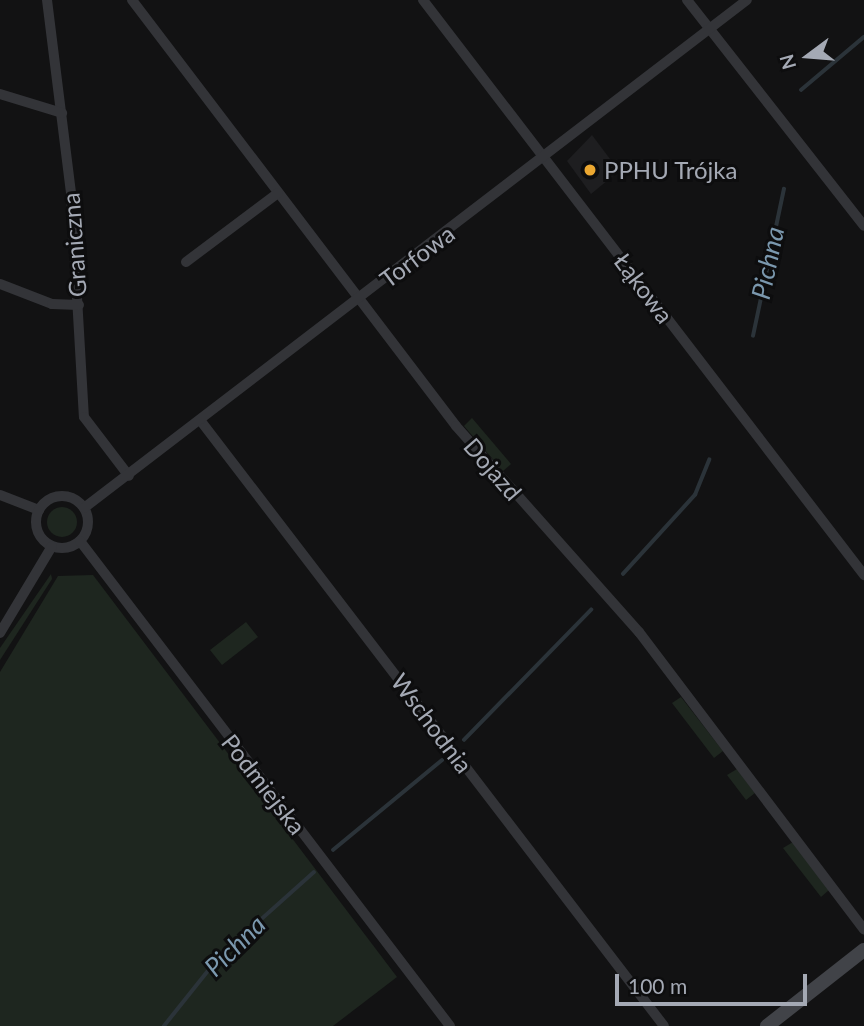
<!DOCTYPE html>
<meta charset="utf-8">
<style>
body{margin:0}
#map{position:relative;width:864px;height:1026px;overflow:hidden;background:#121213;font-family:Lato,sans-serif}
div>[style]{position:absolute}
.built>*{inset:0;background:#1e1e20}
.green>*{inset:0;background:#1e261f}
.round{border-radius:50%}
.stream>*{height:3.5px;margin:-1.75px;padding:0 1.75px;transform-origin:1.75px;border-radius:1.75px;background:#2b3339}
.street>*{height:10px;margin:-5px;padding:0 5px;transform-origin:5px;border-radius:5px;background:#333438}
.street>.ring{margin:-5px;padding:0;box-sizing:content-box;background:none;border:10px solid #333438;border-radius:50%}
.secondary>*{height:14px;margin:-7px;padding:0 7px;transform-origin:7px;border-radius:7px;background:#414348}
.dots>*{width:19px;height:19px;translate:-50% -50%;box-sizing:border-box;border:4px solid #0d0d0e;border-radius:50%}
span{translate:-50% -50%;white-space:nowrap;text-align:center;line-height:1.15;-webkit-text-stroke:6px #0d0d0e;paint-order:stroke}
.poi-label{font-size:24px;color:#a4a9b4}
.left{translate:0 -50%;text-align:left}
.street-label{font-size:24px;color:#a4a9b4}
.water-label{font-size:26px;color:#7b98ae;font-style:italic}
.north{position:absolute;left:773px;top:21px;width:70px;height:70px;-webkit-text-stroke:5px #0d0d0e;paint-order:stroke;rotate:254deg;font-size:19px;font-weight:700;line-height:28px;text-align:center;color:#a4a9b4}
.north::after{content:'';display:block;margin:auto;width:24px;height:32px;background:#a4a9b4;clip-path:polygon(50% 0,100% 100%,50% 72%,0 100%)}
.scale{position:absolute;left:615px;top:974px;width:192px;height:32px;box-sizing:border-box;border:4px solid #a4a9b4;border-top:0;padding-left:9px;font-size:21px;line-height:24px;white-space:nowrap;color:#a4a9b4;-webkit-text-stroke:5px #0d0d0e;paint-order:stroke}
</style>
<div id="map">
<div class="built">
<div style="clip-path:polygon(592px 135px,619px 171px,591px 194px,567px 161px)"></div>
</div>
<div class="green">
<div style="clip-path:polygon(472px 418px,511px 464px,503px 471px,464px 426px)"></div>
<div class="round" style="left:47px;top:507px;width:30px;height:30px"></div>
<div style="clip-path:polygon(51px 574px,52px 579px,0 660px,0 648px)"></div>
<div style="clip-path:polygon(93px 575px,397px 977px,333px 1026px,0 1026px,0 672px,58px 576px)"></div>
<div style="clip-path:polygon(246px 622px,258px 637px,222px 665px,210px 650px)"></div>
<div style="clip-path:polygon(681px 697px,723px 751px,714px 758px,672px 703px)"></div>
<div style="clip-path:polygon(737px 769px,755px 793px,746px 800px,727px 775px)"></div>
<div style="clip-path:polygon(793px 842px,829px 890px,821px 897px,783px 848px)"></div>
</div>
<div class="stream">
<div style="left:801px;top:90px;width:82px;rotate:-40.1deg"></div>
<div style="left:753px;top:336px;width:150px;rotate:-78.1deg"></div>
<div style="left:623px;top:574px;width:107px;rotate:-47.7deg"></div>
<div style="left:695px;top:495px;width:38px;rotate:-68deg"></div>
<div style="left:464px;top:740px;width:182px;rotate:-45.7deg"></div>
<div style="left:333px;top:850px;width:141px;rotate:-39.5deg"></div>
<div style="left:164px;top:1026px;width:88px;rotate:-51.4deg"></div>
<div style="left:219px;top:957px;width:127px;rotate:-41.8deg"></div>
</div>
<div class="street">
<div style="left:47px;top:0;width:194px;rotate:82.9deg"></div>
<div style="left:71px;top:193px;width:224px;rotate:86.7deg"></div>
<div style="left:84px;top:417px;width:74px;rotate:52.7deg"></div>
<div style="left:132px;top:0;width:535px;rotate:52.74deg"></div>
<div style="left:456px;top:426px;width:276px;rotate:48.4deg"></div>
<div style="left:639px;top:632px;width:373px;rotate:52.9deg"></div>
<div style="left:423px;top:0;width:725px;rotate:52.51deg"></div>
<div style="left:687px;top:0;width:287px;rotate:51.9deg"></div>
<div style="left:0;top:94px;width:65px;rotate:17deg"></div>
<div style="left:186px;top:262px;width:115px;rotate:-36.9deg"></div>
<div style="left:0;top:284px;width:56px;rotate:21deg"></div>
<div style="left:52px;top:304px;width:27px;rotate:2deg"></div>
<div style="left:200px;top:420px;width:763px;rotate:52.56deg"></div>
<div style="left:0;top:495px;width:42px;rotate:21deg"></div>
<div class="ring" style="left:36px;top:496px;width:42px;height:42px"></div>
<div style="left:84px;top:508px;width:835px;rotate:-37.46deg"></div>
<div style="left:80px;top:541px;width:610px;rotate:52.66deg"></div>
<div style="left:0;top:633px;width:101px;rotate:-59.1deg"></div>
</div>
<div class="secondary">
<div style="left:767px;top:1026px;width:123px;rotate:-38.1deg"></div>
</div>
<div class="dots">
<div style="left:590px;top:170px;background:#eca831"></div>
</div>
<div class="poi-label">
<span class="left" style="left:604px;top:170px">PPHU Trójka</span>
</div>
<div class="street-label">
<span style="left:74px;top:245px;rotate:-94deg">Graniczna</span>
<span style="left:417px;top:256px;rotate:-37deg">Torfowa</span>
<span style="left:644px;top:288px;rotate:53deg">Łąkowa</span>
<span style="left:493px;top:469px;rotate:49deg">Dojazd</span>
<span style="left:432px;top:723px;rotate:53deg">Wschodnia</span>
<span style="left:264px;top:784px;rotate:52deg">Podmiejska</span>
</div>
<div class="water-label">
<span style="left:768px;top:263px;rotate:-78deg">Pichna</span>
<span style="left:235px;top:946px;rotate:-45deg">Pichna</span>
</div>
<div class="north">N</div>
<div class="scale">100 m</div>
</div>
